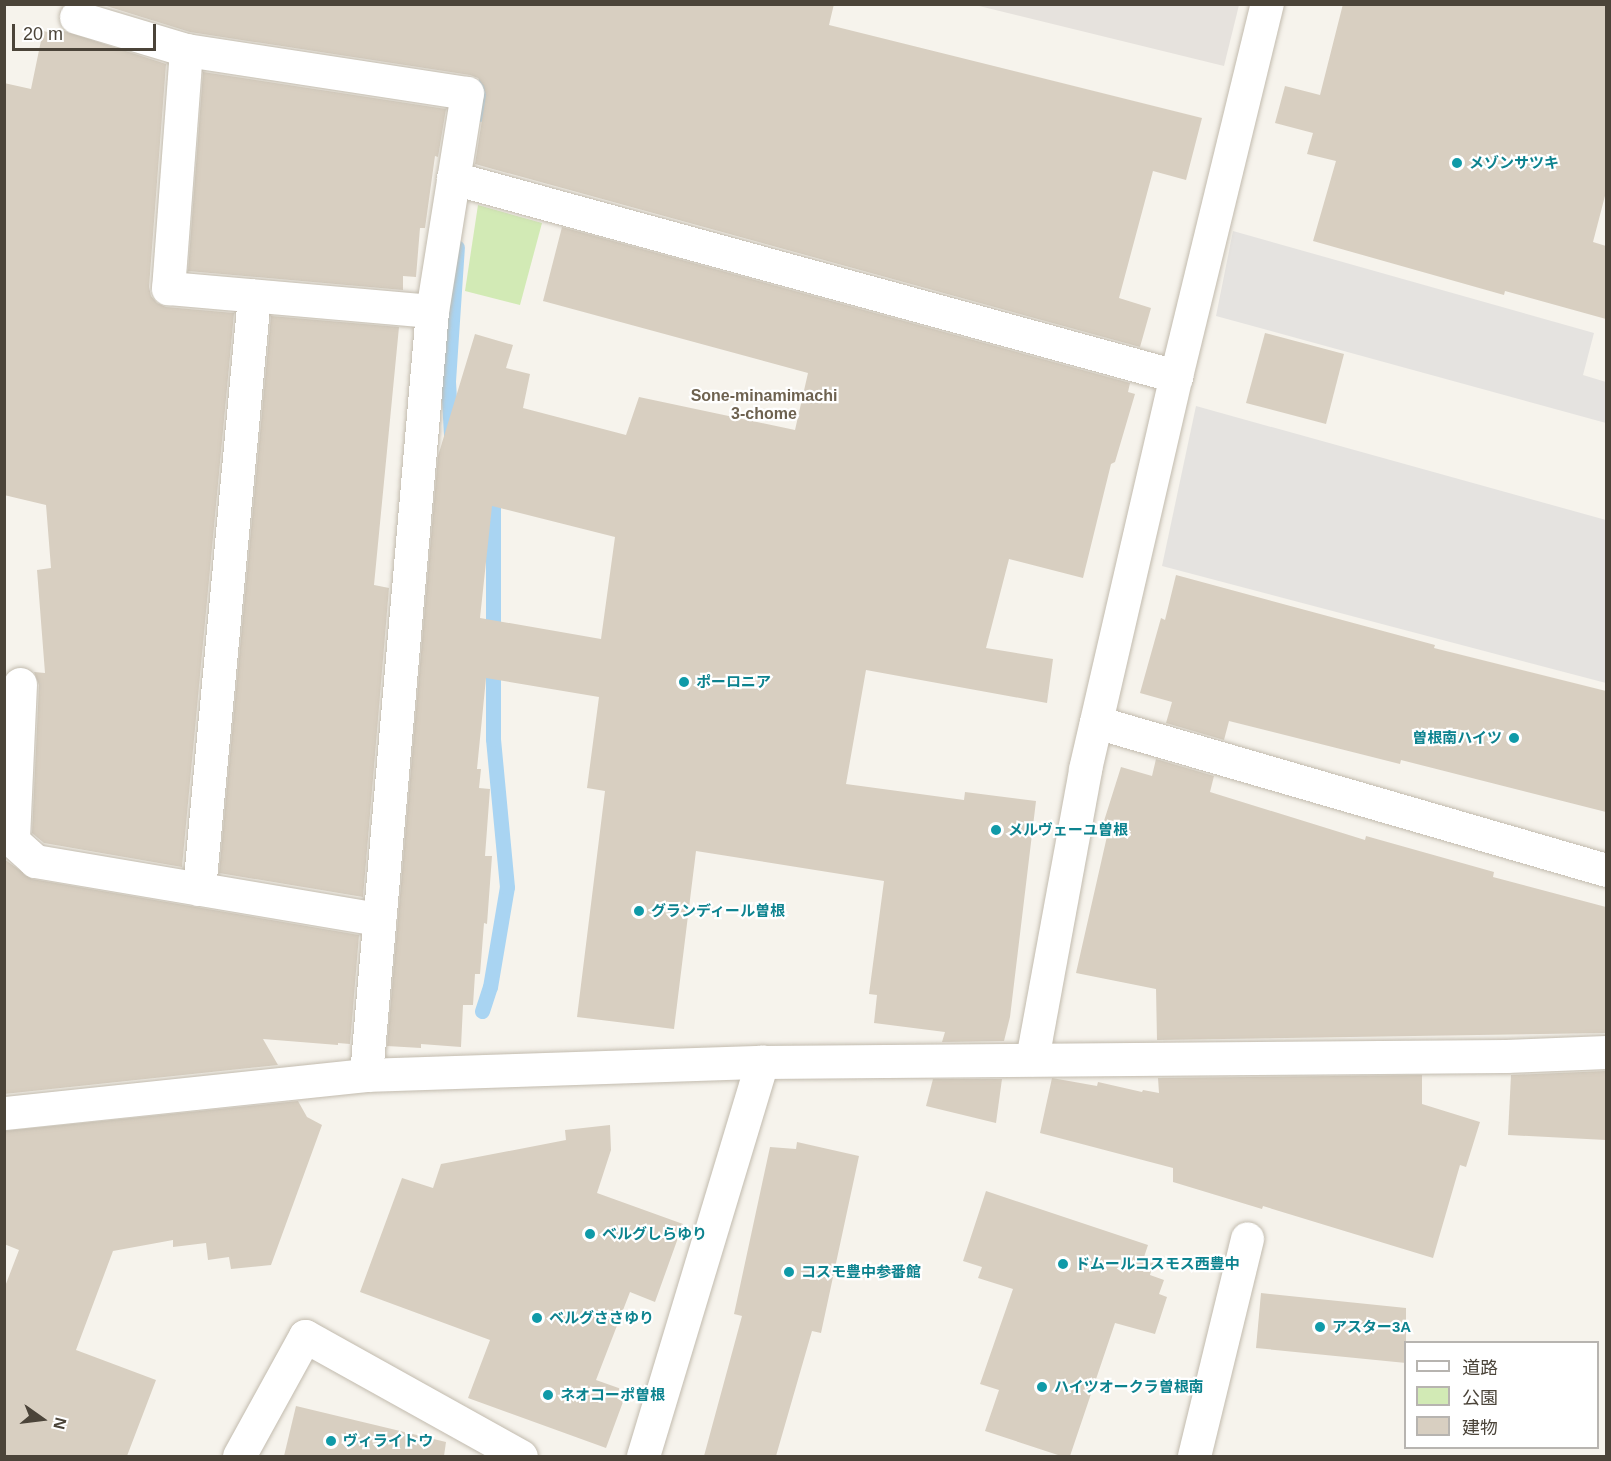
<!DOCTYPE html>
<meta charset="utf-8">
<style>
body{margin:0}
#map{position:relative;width:1611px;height:1461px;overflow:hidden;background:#f6f3ec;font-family:Arial,"Noto Sans JP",sans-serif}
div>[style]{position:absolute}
.industrial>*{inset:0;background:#e6e2dd}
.green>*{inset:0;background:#d2eab5}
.parking>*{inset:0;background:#e5e3e0}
.stream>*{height:15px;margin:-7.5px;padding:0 7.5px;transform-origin:7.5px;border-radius:7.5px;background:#a9d4f2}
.building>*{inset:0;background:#d8cfc1}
.roads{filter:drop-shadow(0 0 2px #c2bbae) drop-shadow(0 0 2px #c2bbae)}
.street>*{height:33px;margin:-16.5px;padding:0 16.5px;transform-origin:16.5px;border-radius:16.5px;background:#fff}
.dots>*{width:16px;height:16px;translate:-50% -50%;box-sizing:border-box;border:3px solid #fff;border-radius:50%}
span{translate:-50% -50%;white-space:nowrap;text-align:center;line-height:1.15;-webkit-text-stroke:4.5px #fff;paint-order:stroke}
.culture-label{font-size:15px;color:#0d838f;font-weight:700}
.left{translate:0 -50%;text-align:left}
.right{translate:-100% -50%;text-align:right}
.neighbourhood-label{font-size:16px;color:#6e6250;font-weight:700}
.frame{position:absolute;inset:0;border:6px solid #4b4439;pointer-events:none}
.legend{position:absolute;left:1404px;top:1341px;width:195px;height:108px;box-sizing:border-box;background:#fff;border:2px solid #b7b4b0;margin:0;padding:8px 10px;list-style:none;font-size:18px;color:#4b4439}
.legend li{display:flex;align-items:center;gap:12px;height:30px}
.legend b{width:30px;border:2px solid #b7b4b0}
.north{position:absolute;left:12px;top:1389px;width:60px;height:60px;-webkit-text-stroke:4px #fff;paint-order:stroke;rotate:104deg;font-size:16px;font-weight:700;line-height:24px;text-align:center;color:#4b4439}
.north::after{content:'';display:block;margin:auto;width:21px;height:27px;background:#4b4439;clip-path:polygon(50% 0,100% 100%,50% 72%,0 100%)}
.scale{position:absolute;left:12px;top:24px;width:144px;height:27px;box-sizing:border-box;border:3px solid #4b4439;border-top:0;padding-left:8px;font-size:18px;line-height:21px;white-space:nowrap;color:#4b4439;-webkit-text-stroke:4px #fff;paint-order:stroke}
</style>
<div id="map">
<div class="industrial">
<div style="clip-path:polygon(975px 5px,1239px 5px,1224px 66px)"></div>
</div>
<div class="green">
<div style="clip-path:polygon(478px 205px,542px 223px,520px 305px,465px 291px)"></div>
</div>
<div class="parking">
<div style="clip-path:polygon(1233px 231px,1594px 333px,1583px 375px,1606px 382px,1606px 423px,1216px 316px)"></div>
<div style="clip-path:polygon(1196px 406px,1606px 520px,1606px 683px,1162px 566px)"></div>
</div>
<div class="stream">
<div style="left:480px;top:114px;width:48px;rotate:-80.3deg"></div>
<div style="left:451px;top:435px;width:54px;rotate:-93.2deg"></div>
<div style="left:448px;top:381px;width:134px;rotate:-86.2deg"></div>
<div style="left:482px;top:1011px;width:25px;rotate:-72deg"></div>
<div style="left:490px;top:987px;width:101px;rotate:-80.4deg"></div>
<div style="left:507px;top:887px;width:149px;rotate:-95.4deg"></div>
<div style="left:493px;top:739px;width:244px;rotate:-90deg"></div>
<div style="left:493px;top:495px;width:9px;rotate:-144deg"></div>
</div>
<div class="building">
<div style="clip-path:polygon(100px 4px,834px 4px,829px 25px,1202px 118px,1186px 180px,1153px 171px,1119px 298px,1151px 308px,1140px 347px,475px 164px,486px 95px,484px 86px,478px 78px,470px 75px,190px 32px)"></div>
<div style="clip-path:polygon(1343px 4px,1606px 4px,1606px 192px,1593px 242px,1606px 246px,1606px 319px,1505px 291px,1504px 295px,1313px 241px,1336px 161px,1307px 154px,1313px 133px,1275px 123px,1285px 86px,1320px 95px)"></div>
<div style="clip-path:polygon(43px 31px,63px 35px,64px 31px,166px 64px,149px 287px,151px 296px,157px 303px,166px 307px,234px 313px,182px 867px,44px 843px,32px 833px,39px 685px,34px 672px,45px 673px,37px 570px,51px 568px,46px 505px,4px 495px,4px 83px,31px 89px)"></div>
<div style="clip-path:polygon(203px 72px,446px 109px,438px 157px,435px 156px,425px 228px,420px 228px,416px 277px,403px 276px,403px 290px,188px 271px)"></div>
<div style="clip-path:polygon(evenodd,562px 227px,1130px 383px,1128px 392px,1135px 394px,1115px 462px,1111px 464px,1083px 578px,1009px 559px,986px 648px,1053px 659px,1047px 703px,866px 670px,846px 784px,964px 800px,965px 792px,1036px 801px,1010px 1017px,1004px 1041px,942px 1042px,945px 1032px,874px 1023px,877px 995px,869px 994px,884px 881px,696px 851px,674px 1029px,577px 1017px,605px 791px,587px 788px,599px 697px,486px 678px,477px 769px,481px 769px,479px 788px,490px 789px,485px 856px,492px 856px,487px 924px,484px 923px,480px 974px,475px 974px,473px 1005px,463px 1005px,461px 1047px,421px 1044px,421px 1048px,387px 1046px,438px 456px,475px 334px,513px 345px,506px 368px,530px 374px,523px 408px,626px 435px,639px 397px,795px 430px,808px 373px,543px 301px,562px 227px,492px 506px,615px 537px,601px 639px,480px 618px,492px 506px)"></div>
<div style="clip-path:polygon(271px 316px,399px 327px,374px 585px,389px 588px,363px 897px,219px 873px)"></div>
<div style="clip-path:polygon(1265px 333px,1344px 354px,1326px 424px,1246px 403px)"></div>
<div style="clip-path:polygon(1176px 575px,1435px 645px,1434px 648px,1606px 691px,1606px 812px,1401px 760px,1400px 764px,1229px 721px,1224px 740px,1166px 723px,1172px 702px,1140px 693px,1161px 618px,1165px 620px)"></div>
<div style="clip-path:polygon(1156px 759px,1214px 776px,1210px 792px,1365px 840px,1366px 836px,1494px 872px,1493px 877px,1606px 907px,1606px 1033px,1157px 1040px,1156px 989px,1076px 973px,1110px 823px,1104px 821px,1121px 767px,1152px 776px)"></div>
<div style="clip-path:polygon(4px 859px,32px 879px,359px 935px,350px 1044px,338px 1043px,338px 1045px,263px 1039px,278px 1065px,4px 1094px)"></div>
<div style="clip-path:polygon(1606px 1071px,1606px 1140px,1508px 1135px,1511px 1075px)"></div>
<div style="clip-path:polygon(1422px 1075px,1422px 1104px,1480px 1122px,1466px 1167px,1460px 1165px,1433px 1258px,1263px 1206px,1262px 1209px,1173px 1182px,1173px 1168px,1040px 1133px,1052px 1078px,1097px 1086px,1098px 1082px,1142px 1092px,1143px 1090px,1159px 1093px,1158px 1078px)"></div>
<div style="clip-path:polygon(933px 1079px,1002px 1079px,996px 1123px,926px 1106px)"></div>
<div style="clip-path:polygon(298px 1101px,307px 1117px,322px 1125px,271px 1265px,231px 1269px,229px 1257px,208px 1260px,206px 1243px,173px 1247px,173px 1240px,113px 1251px,76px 1350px,156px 1380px,127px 1456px,4px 1456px,4px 1289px,19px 1250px,4px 1244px,4px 1131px)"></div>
<div style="clip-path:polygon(610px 1125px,611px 1150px,597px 1193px,683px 1224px,655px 1302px,630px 1292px,596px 1380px,627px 1391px,606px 1448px,468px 1398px,490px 1340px,360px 1292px,402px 1178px,433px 1188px,441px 1164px,566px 1140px,565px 1130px)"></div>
<div style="clip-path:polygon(797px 1142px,859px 1156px,821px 1333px,812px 1331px,776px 1456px,704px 1456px,742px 1316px,734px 1314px,770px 1147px,796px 1149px)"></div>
<div style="clip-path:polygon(986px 1191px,1148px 1245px,1144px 1257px,1154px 1260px,1150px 1275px,1164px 1280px,1159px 1294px,1167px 1297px,1155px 1334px,1115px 1323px,1070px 1456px,1061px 1456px,985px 1431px,999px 1390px,980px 1384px,1013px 1289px,978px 1278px,982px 1267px,963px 1261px)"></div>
<div style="clip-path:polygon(1261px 1293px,1406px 1308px,1406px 1363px,1256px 1348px)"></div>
<div style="clip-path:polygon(296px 1406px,446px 1442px,444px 1456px,284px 1456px)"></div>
</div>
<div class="roads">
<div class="street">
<div style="left:76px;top:17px;width:115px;rotate:16.7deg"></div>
<div style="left:186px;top:50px;width:284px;rotate:8.7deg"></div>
<div style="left:467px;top:93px;width:221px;rotate:99.1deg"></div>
<div style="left:432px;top:311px;width:767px;rotate:94.94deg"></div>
<div style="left:186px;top:50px;width:239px;rotate:94.3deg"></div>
<div style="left:168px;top:288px;width:265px;rotate:5deg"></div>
<div style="left:453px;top:178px;width:750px;rotate:15.32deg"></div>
<div style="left:20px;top:684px;width:157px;rotate:92.6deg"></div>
<div style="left:13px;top:841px;width:30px;rotate:42deg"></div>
<div style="left:35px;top:861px;width:349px;rotate:9.6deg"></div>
<div style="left:1096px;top:722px;width:531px;rotate:16.18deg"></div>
<div style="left:199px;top:889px;width:596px;rotate:-84.7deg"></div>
<div style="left:1032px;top:1059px;width:295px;rotate:-79.6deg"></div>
<div style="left:1085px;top:769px;width:403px;rotate:-77deg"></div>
<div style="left:1176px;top:376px;width:383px;rotate:-76.3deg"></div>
<div style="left:4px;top:1113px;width:364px;rotate:-6deg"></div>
<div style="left:366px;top:1075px;width:396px;rotate:-1.9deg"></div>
<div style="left:762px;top:1062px;width:744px;rotate:-0.46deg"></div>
<div style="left:1506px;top:1056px;width:100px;rotate:-2.3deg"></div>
<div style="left:239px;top:1456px;width:137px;rotate:-61.2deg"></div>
<div style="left:305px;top:1336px;width:247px;rotate:29.1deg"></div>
<div style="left:643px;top:1456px;width:412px;rotate:-73.2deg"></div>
<div style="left:1194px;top:1456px;width:224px;rotate:-76.3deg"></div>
</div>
</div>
<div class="dots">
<div style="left:1457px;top:163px;background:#0f9aa8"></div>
<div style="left:684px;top:682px;background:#0f9aa8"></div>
<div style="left:1514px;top:738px;background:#0f9aa8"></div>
<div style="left:996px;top:830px;background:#0f9aa8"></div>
<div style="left:639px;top:911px;background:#0f9aa8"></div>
<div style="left:590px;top:1234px;background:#0f9aa8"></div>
<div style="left:1063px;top:1264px;background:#0f9aa8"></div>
<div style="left:789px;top:1272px;background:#0f9aa8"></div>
<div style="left:537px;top:1318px;background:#0f9aa8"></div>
<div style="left:1320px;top:1327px;background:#0f9aa8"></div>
<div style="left:1042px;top:1387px;background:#0f9aa8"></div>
<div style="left:548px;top:1395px;background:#0f9aa8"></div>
<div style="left:331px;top:1441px;background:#0f9aa8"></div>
</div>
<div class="culture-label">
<span class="left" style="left:1469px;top:163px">メゾンサツキ</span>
<span class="left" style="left:696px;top:682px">ポーロニア</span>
<span class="right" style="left:1502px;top:738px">曽根南ハイツ</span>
<span class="left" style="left:1008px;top:830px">メルヴェーユ曽根</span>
<span class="left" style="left:651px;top:911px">グランディール曽根</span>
<span class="left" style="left:602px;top:1234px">ベルグしらゆり</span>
<span class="left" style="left:1075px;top:1264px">ドムールコスモス西豊中</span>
<span class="left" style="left:801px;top:1272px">コスモ豊中参番館</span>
<span class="left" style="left:549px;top:1318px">ベルグささゆり</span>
<span class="left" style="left:1332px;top:1327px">アスター3A</span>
<span class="left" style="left:1054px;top:1387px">ハイツオークラ曽根南</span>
<span class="left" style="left:560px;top:1395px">ネオコーポ曽根</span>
<span class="left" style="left:343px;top:1441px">ヴィライトウ</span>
</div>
<div class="neighbourhood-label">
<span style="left:764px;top:405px">Sone-minamimachi<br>3-chome</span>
</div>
<div class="frame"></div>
<ul class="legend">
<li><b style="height:8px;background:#fff"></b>道路</li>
<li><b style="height:16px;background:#d2eab5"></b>公園</li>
<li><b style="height:16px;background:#d8cfc1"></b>建物</li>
</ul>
<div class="north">N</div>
<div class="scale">20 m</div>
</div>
